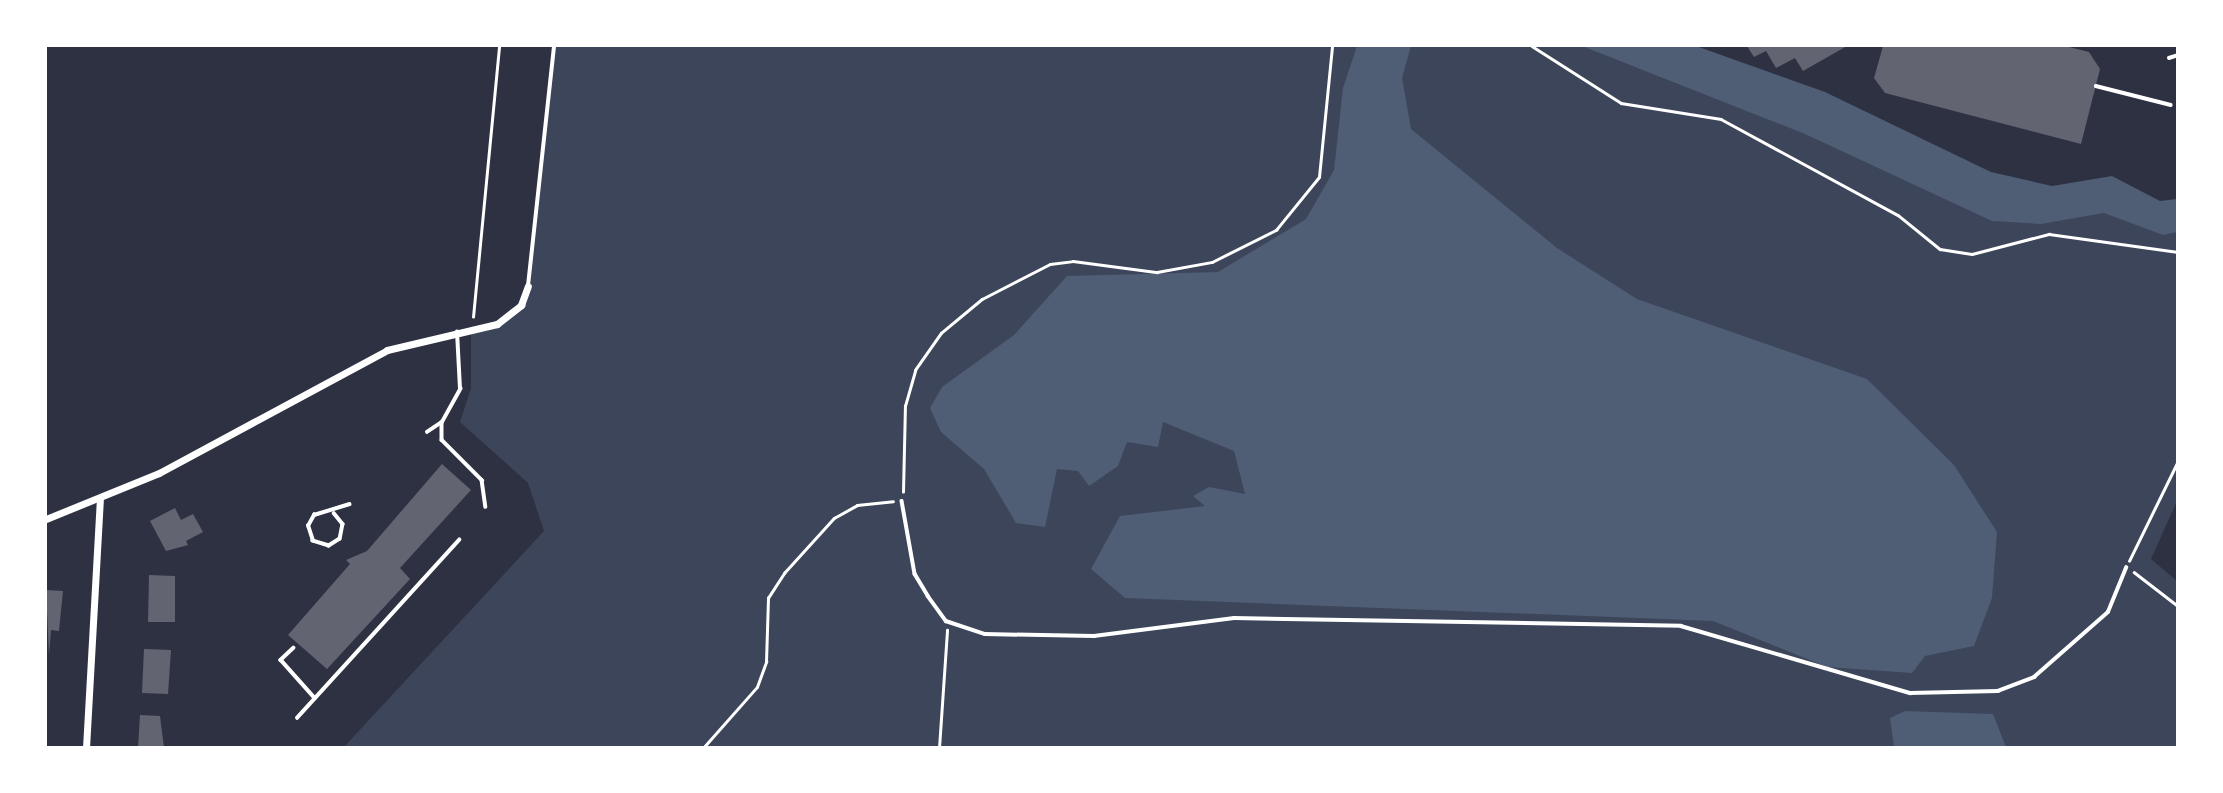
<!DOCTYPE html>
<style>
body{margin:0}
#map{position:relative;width:2223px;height:793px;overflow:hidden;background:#2d3142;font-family:Montserrat,sans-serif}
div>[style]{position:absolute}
.green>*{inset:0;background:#3c4559}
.water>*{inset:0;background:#4f5d75}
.building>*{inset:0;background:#626471}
.path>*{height:2.5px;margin:-1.25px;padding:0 1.25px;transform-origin:1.25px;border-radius:1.25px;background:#fff}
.service>*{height:3.5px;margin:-1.75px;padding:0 1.75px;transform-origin:1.75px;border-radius:1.75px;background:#fff}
.minor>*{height:7px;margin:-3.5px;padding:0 3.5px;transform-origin:3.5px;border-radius:3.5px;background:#fff}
span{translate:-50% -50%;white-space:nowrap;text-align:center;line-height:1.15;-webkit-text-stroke:5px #fff;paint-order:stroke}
.frame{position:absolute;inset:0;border:47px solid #fff;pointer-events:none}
</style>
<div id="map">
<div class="green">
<div style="clip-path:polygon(554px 46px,1641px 46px,1915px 162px,2177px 213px,2177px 501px,2151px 559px,2177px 581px,2177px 747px,343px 748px,544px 531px,528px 483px,460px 422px,471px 388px,471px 327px,509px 318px,528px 286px)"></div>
</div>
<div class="water">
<div style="clip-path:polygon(1357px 46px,1411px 46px,1402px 78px,1411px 129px,1557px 248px,1637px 299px,1867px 379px,1954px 465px,1997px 532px,1992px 598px,1974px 646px,1925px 656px,1912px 673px,1827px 667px,1713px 621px,1125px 598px,1091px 569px,1120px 516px,1205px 506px,1193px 496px,1209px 487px,1245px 494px,1234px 451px,1163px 422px,1158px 447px,1127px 442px,1118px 466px,1089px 486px,1078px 471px,1057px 469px,1045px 527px,1016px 523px,984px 469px,941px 432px,930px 408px,942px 387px,1014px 335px,1067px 276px,1218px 272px,1306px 219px,1334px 170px,1343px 88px)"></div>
<div style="clip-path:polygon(1582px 46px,1696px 46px,1825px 92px,1991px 172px,2052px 186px,2112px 176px,2160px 201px,2177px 199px,2177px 232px,2163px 235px,2104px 213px,2041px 224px,1992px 221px,1805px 134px)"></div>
<div style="clip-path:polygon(1905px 711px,1993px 714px,2006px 747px,1894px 747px,1890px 718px)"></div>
</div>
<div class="building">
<div style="clip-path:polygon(1747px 46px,1847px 46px,1803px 71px,1795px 58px,1776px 68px,1766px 51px,1754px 57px)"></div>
<div style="clip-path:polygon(1883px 46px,2065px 46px,2089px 52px,2100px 69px,2081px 144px,1885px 93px,1874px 78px)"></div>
<div style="clip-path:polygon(442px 464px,471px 490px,400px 568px,410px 579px,327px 669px,288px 635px,350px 564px,346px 560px,367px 551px)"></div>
<div style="clip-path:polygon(175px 508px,181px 520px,193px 514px,203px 532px,186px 541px,188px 545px,166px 551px,150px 521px)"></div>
<div style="clip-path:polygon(149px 575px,175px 576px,175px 622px,148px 622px)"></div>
<div style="clip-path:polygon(46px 590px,63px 591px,59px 631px,51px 630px,49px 655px)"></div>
<div style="clip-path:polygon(144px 649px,171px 650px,168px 694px,142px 693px)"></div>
<div style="clip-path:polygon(140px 715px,160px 716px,164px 748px,138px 748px)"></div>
</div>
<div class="path">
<div style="left:1532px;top:46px;width:106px;rotate:32.6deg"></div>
<div style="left:1621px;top:103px;width:101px;rotate:9.1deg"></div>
<div style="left:1721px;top:119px;width:201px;rotate:28.5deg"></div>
<div style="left:1898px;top:215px;width:54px;rotate:39deg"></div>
<div style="left:1940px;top:249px;width:32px;rotate:9deg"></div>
<div style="left:1972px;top:254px;width:80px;rotate:-14.6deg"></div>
<div style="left:2049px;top:234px;width:130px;rotate:7.9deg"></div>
<div style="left:473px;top:317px;width:272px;rotate:-84.5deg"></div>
<div style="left:903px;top:492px;width:86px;rotate:-88.7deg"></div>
<div style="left:905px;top:406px;width:37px;rotate:-74deg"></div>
<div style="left:915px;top:370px;width:45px;rotate:-54.9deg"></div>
<div style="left:941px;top:333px;width:53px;rotate:-39.7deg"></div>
<div style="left:982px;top:299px;width:76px;rotate:-27.2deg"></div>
<div style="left:1050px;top:264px;width:23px;rotate:-7deg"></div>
<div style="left:1073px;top:261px;width:85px;rotate:7.5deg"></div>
<div style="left:1157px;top:272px;width:56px;rotate:-10.3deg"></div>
<div style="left:1212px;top:262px;width:72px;rotate:-26.6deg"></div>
<div style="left:1276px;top:230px;width:68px;rotate:-50.9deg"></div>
<div style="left:1319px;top:177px;width:132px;rotate:-84.3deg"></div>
<div style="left:2129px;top:561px;width:111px;rotate:-63.9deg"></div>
<div style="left:2134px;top:572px;width:56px;rotate:37.7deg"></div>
<div style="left:703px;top:748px;width:81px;rotate:-48.5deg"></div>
<div style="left:757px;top:687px;width:27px;rotate:-70deg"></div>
<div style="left:766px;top:662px;width:64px;rotate:-88.2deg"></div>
<div style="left:768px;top:598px;width:30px;rotate:-57deg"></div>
<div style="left:784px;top:573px;width:74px;rotate:-47.7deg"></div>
<div style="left:834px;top:518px;width:26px;rotate:-29deg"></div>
<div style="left:857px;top:505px;width:36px;rotate:-6deg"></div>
<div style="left:939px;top:748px;width:118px;rotate:-86.1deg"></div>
</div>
<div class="service">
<div style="left:2169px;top:58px;width:9px;rotate:-18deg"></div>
<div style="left:2096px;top:86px;width:77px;rotate:14.2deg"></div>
<div style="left:528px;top:286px;width:241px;rotate:-83.8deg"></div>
<div style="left:442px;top:422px;width:18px;rotate:90deg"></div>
<div style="left:442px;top:440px;width:57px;rotate:45deg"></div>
<div style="left:482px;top:480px;width:27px;rotate:82deg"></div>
<div style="left:427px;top:432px;width:18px;rotate:-34deg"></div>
<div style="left:442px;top:422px;width:38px;rotate:-61deg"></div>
<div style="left:460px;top:389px;width:57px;rotate:-93deg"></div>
<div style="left:902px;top:501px;width:74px;rotate:79.9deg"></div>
<div style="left:915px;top:574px;width:26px;rotate:59deg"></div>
<div style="left:928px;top:596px;width:31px;rotate:54deg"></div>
<div style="left:946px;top:621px;width:41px;rotate:18.4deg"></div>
<div style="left:985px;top:634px;width:109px;rotate:1.1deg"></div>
<div style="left:1094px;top:636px;width:141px;rotate:-7.3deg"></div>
<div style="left:1234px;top:618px;width:447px;rotate:1deg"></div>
<div style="left:1681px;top:626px;width:239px;rotate:16.3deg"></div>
<div style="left:1910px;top:693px;width:88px;rotate:-1.3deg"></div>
<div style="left:1998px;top:691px;width:39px;rotate:-21deg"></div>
<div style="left:2034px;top:677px;width:98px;rotate:-41.3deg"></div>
<div style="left:2108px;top:612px;width:48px;rotate:-67.8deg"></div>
<div style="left:334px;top:513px;width:14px;rotate:51deg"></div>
<div style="left:343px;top:524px;width:15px;rotate:101deg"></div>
<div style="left:340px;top:539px;width:13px;rotate:148deg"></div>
<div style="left:329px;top:546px;width:17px;rotate:-163deg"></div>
<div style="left:313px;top:541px;width:16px;rotate:-108deg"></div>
<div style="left:308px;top:526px;width:13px;rotate:-61deg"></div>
<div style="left:314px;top:515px;width:37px;rotate:-17deg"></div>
<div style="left:294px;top:648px;width:18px;rotate:137deg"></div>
<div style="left:281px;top:660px;width:51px;rotate:48.2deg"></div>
<div style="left:297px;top:718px;width:241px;rotate:-47.7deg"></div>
</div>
<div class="minor">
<div style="left:46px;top:519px;width:122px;rotate:-22.2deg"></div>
<div style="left:159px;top:473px;width:259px;rotate:-28.3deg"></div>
<div style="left:387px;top:350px;width:113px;rotate:-13.3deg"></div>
<div style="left:497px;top:324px;width:31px;rotate:-38deg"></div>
<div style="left:521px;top:305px;width:20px;rotate:-70deg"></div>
<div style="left:86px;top:748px;width:248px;rotate:-86.8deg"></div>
</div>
<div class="frame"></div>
</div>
